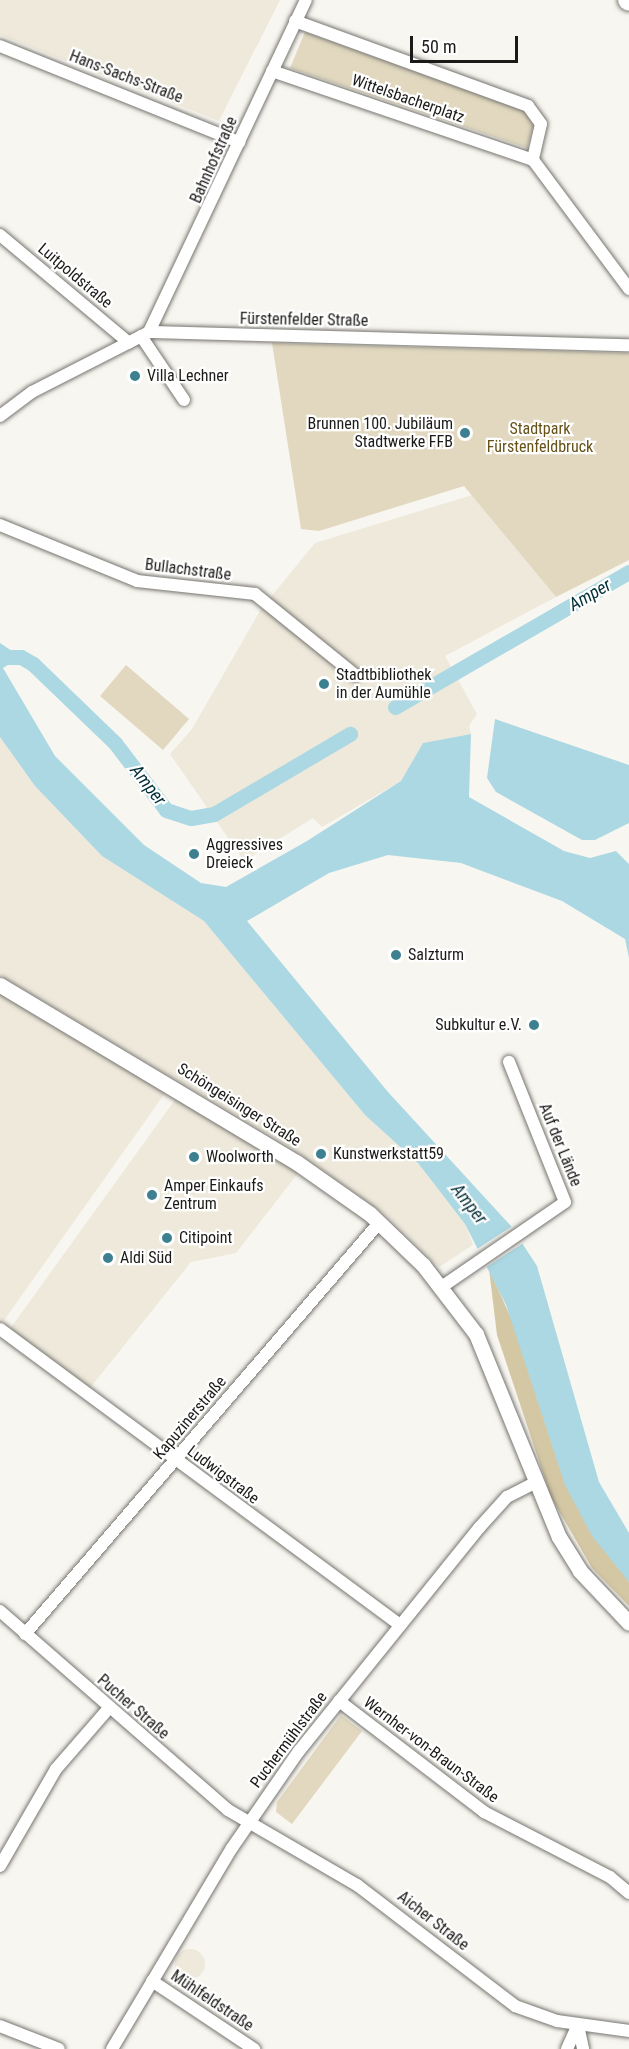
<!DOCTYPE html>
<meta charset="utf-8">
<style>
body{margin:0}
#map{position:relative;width:629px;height:2049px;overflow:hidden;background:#f8f6f0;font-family:"Roboto Condensed",sans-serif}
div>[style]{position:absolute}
.built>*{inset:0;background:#eee9db}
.round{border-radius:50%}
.green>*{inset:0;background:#e1d8bf}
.forest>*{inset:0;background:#d4c7a4}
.water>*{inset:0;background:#abd8e3}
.pier>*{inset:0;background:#f8f6f0}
.canal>*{height:15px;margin:-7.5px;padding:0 7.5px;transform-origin:7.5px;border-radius:7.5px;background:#abd8e3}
.roads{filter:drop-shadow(0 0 2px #777570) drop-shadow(0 0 2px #777570)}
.minor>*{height:12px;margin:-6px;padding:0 6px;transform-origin:6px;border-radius:6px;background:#fff}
.tertiary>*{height:15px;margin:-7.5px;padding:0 7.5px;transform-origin:7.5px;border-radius:7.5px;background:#fff}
.primary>*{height:20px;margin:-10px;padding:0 10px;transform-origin:10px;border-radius:10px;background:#fff}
.dots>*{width:16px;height:16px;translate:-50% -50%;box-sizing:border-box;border:3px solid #fff;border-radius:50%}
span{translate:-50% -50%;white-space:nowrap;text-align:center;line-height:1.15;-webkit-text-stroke:4.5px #fff;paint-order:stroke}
.street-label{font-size:16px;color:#1b1a18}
.poi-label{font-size:16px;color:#1b1a18}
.left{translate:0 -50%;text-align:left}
.right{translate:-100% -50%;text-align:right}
.park-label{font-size:16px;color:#655217}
.water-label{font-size:18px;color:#032f38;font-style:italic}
.scale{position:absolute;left:410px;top:36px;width:108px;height:27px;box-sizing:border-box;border:3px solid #1b1a18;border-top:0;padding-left:8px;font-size:18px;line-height:21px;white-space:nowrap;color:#1b1a18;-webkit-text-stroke:4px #fff;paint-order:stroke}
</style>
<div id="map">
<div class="built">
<div style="clip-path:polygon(0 0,280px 0,219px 121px,0 35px)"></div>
<div style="clip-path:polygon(472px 495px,556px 597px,445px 656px,477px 714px,469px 726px,471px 734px,423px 743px,401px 781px,322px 827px,313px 818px,244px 861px,170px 754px,192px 729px,261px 609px,315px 543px)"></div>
<div style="clip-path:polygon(0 737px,35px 786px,102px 856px,204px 921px,365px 1115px,418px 1163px,465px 1224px,473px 1245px,439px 1267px,385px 1214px,298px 1152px,0 975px)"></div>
<div style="clip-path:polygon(0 992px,168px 1089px,0 1326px)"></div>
<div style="clip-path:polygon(177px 1097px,299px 1172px,236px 1253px,191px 1262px,86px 1393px,7px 1333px)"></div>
<div class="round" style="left:175px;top:1949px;width:30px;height:30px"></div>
</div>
<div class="green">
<div style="clip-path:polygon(305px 32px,524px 111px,533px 126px,527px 148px,290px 68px)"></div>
<div style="clip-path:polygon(272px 343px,629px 353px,629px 560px,556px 597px,464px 486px,319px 531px,301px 529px)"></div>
<div style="clip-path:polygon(126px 665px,189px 719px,163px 750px,100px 696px)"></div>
<div style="clip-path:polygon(341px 1715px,362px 1731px,292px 1824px,276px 1812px,277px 1802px)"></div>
</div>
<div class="forest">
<div style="clip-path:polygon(489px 1269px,629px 1582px,629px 1606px,592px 1568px,551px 1497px,497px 1335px)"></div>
</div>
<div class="water">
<div style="clip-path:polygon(0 643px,21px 657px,3px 668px,55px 756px,144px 845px,201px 883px,226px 887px,307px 841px,401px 781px,423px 743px,471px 734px,469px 797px,564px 851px,590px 858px,616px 851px,629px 864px,629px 958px,625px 939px,562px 901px,461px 863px,388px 855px,329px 873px,247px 921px,388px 1092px,511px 1226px,537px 1266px,599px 1482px,629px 1533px,629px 1582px,592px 1536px,565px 1485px,506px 1305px,465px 1224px,418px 1163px,365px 1115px,204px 921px,102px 856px,35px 786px,0 737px)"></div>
<div style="clip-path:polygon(495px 719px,629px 765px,629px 823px,595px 840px,582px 840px,496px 792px,487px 778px)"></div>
</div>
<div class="pier">
<div style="clip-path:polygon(514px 1225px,525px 1242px,485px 1268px,474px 1251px)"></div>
</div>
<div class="canal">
<div style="left:0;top:657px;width:21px"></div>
<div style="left:21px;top:657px;width:14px;rotate:30deg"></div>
<div style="left:33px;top:664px;width:114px;rotate:43.9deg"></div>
<div style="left:115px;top:743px;width:84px;rotate:52.7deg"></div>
<div style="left:166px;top:810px;width:26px;rotate:18deg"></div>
<div style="left:191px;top:818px;width:23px;rotate:-10deg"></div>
<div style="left:214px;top:814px;width:158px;rotate:-30.5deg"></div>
<div style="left:395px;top:707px;width:270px;rotate:-30deg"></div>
</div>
<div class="roads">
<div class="minor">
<div style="left:295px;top:21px;width:248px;rotate:20deg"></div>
<div style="left:528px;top:106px;width:22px;rotate:54deg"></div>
<div style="left:541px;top:124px;width:37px;rotate:103deg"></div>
<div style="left:0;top:46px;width:258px;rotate:21.9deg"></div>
<div style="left:272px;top:71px;width:276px;rotate:18.8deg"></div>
<div style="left:533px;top:160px;width:161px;rotate:53.3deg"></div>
<div style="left:0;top:235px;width:168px;rotate:39.9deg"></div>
<div style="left:149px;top:332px;width:367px;rotate:-64.7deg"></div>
<div style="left:141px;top:336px;width:77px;rotate:56.1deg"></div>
<div style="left:0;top:416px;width:40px;rotate:-37deg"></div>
<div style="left:32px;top:392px;width:131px;rotate:-27.1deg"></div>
<div style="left:149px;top:332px;width:480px;rotate:1.6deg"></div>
<div style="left:0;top:525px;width:148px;rotate:22.2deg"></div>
<div style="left:137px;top:581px;width:119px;rotate:6.3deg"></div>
<div style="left:255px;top:594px;width:129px;rotate:39deg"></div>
<div style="left:443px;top:1286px;width:148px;rotate:-34.5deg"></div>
<div style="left:565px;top:1202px;width:151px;rotate:-111.8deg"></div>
<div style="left:0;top:1329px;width:496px;rotate:36.5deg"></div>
<div style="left:0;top:1611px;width:303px;rotate:41.1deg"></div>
<div style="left:228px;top:1810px;width:149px;rotate:30.2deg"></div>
<div style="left:357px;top:1885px;width:199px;rotate:37.4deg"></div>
<div style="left:515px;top:2006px;width:45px;rotate:19.7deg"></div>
<div style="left:557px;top:2021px;width:73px;rotate:7.9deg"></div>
<div style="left:25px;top:1634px;width:542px;rotate:-49.26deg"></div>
<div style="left:339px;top:1701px;width:183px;rotate:37.4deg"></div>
<div style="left:484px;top:1812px;width:142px;rotate:27.3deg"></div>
<div style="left:610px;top:1877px;width:25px;rotate:40deg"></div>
<div style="left:0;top:1866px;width:112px;rotate:-60deg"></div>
<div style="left:56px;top:1769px;width:81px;rotate:-49deg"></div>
<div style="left:152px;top:1981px;width:123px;rotate:33.7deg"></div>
<div style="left:578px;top:2025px;width:25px;rotate:78deg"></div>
<div style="left:0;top:2026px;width:63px;rotate:21.3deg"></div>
<div style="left:112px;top:2049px;width:234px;rotate:-59.2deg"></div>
<div style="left:232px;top:1848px;width:118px;rotate:-55.4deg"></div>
<div style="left:299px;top:1751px;width:287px;rotate:-51.1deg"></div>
<div style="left:479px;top:1528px;width:42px;rotate:-47.9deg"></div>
<div style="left:507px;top:1497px;width:30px;rotate:-27deg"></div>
<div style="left:567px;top:2049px;width:27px;rotate:-66deg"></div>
</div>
<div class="tertiary">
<div style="left:0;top:985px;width:345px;rotate:30.9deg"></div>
<div style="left:296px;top:1162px;width:90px;rotate:35.1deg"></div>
<div style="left:370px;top:1214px;width:74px;rotate:43.9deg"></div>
<div style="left:423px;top:1265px;width:87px;rotate:52.5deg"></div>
<div style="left:476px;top:1334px;width:219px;rotate:67.8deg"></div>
<div style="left:559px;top:1537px;width:40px;rotate:58deg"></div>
<div style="left:580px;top:1571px;width:71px;rotate:46.7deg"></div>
</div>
<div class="primary">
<div style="left:628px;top:0;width:1px;rotate:45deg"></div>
</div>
</div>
<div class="dots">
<div style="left:135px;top:376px;background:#3d8190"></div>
<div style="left:465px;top:433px;background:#3d8190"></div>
<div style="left:324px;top:684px;background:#3d8190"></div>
<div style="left:194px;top:854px;background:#3d8190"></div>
<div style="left:396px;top:955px;background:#3d8190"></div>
<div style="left:534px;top:1025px;background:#3d8190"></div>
<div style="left:321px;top:1154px;background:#3d8190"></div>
<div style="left:194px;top:1157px;background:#3d8190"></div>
<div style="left:152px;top:1195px;background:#3d8190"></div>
<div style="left:167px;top:1238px;background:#3d8190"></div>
<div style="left:108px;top:1258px;background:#3d8190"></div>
</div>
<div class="street-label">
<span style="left:126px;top:77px;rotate:21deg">Hans-Sachs-Straße</span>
<span style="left:408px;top:99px;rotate:19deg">Wittelsbacherplatz</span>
<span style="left:214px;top:160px;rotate:-66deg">Bahnhofstraße</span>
<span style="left:75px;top:276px;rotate:40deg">Luitpoldstraße</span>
<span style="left:304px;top:320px;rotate:1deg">Fürstenfelder Straße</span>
<span style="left:188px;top:570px;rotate:7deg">Bullachstraße</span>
<span style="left:239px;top:1105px;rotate:32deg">Schöngeisinger Straße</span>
<span style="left:560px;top:1145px;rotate:68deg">Auf der Lände</span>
<span style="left:190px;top:1418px;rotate:-50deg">Kapuzinerstraße</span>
<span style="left:223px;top:1475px;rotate:37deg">Ludwigstraße</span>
<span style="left:133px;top:1707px;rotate:41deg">Pucher Straße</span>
<span style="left:289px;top:1740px;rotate:-53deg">Puchermühlstraße</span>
<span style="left:431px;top:1750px;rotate:37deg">Wernher-von-Braun-Straße</span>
<span style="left:433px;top:1921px;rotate:38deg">Aicher Straße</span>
<span style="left:212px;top:2001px;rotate:34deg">Mühlfeldstraße</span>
</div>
<div class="poi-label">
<span class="left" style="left:147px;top:376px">Villa Lechner</span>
<span class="right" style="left:453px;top:433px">Brunnen 100. Jubiläum<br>Stadtwerke FFB</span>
<span class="left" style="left:336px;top:684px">Stadtbibliothek<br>in der Aumühle</span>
<span class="left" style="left:206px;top:854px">Aggressives<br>Dreieck</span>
<span class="left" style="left:408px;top:955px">Salzturm</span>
<span class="right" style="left:522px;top:1025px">Subkultur e.V.</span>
<span class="left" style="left:333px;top:1154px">Kunstwerkstatt59</span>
<span class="left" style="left:206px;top:1157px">Woolworth</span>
<span class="left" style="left:164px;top:1195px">Amper Einkaufs<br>Zentrum</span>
<span class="left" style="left:179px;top:1238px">Citipoint</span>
<span class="left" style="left:120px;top:1258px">Aldi Süd</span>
</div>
<div class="park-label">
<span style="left:540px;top:438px">Stadtpark<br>Fürstenfeldbruck</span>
</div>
<div class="water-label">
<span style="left:590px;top:595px;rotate:-30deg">Amper</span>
<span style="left:148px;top:785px;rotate:52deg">Amper</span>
<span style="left:469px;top:1204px;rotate:52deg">Amper</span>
</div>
<div class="scale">50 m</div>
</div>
